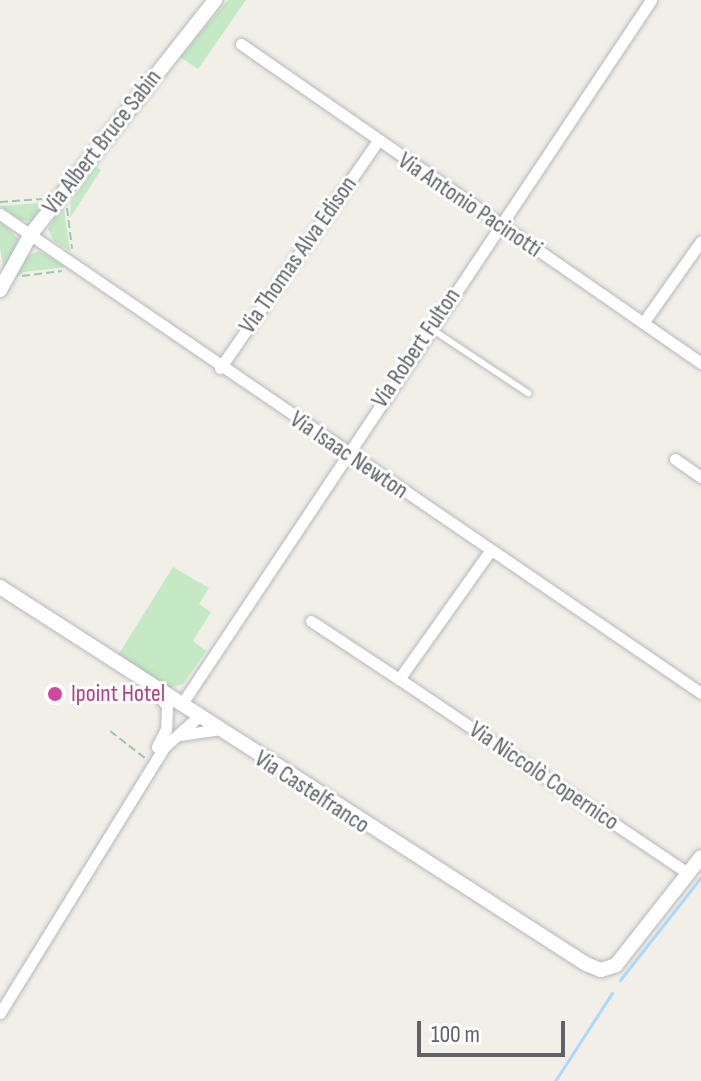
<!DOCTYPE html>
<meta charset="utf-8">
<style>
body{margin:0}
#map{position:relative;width:701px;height:1081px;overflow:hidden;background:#f1efe8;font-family:"Sofia Sans Condensed",sans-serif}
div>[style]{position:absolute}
.green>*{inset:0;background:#c5e8c5}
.stream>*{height:3px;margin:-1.5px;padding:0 1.5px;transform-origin:1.5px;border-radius:1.5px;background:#aadaff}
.path>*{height:2px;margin-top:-1px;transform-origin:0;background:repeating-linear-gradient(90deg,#9cc7a9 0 8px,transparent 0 12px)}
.roads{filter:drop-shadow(0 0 2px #b5b8bc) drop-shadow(0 0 2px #b5b8bc)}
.service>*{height:6px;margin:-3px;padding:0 3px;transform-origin:3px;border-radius:3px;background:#fff}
.minor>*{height:11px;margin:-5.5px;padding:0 5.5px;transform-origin:5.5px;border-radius:5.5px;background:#fff}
.tertiary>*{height:14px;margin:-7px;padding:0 7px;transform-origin:7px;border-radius:7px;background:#fff}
.dots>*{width:22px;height:22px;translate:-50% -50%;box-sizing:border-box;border:4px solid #fff;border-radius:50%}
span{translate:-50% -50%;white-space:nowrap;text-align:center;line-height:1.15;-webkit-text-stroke:6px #fff;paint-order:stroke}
.street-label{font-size:24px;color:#5f6368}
.hotel-label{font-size:24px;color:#b23c85}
.left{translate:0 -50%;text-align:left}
.scale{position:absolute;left:417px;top:1021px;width:148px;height:36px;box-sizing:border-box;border:4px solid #5f6368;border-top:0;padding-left:10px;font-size:24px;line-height:28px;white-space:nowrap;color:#5f6368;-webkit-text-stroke:6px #fff;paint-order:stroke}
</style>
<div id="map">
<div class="green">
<div style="clip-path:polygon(228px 0,246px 0,198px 69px,180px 57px)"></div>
<div style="clip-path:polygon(95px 166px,101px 170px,70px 218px,71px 201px)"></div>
<div style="clip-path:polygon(53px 197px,34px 221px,22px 221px,0 206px,41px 203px)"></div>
<div style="clip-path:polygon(65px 200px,64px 209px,70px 251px,54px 241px,48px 229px)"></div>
<div style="clip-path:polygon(0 221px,19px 239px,4px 273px,0 247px)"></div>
<div style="clip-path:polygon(39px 251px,67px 267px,24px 272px,14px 279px,28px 256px)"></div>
<div style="clip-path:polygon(173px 567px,209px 588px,199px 604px,211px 612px,193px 641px,206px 651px,183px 684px,170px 688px,117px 657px)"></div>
</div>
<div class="stream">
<div style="left:620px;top:980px;width:131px;rotate:-51.8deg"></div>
<div style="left:555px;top:1081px;width:105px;rotate:-57.1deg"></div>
</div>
<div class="path">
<div style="left:0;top:202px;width:42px;rotate:-4.1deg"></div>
<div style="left:67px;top:208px;width:41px;rotate:83deg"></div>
<div style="left:22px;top:276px;width:40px;rotate:-7.1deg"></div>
<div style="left:110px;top:731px;width:44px;rotate:37.6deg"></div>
</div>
<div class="roads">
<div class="service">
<div style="left:430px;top:328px;width:118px;rotate:33.6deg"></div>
</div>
<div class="minor">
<div style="left:241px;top:44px;width:560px;rotate:34.74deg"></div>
<div style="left:0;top:214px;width:849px;rotate:34.35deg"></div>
<div style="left:643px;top:323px;width:100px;rotate:-54.7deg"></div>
<div style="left:220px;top:368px;width:275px;rotate:-55.2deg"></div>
<div style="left:675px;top:459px;width:32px;rotate:35deg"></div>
<div style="left:490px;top:551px;width:157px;rotate:125.4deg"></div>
<div style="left:399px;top:679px;width:349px;rotate:33.9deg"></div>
<div style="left:311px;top:621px;width:105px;rotate:33.4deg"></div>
<div style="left:155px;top:691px;width:19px;rotate:51deg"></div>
<div style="left:167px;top:706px;width:23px;rotate:92deg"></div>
<div style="left:166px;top:729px;width:20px;rotate:117deg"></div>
<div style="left:185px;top:699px;width:840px;rotate:-56.31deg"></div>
<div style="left:179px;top:735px;width:37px;rotate:-8deg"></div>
<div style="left:0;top:1013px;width:314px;rotate:-58.3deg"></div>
<div style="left:165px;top:746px;width:43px;rotate:-41.2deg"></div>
</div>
<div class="tertiary">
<div style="left:0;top:290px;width:64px;rotate:-61deg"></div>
<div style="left:31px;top:234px;width:298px;rotate:-51.8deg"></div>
<div style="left:0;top:587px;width:697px;rotate:32.75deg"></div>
<div style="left:586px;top:964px;width:16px;rotate:22deg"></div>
<div style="left:601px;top:970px;width:16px;rotate:-18deg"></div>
<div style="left:616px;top:965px;width:137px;rotate:-51.8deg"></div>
</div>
</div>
<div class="dots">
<div style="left:55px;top:694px;background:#d1479c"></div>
</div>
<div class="street-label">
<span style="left:102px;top:142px;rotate:-52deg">Via Albert Bruce Sabin</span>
<span style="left:470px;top:205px;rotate:34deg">Via Antonio Pacinotti</span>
<span style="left:298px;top:255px;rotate:-55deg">Via Thomas Alva Edison</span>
<span style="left:416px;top:348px;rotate:-56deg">Via Robert Fulton</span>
<span style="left:349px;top:455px;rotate:34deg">Via Isaac Newton</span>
<span style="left:544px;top:776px;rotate:34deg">Via Niccolò Copernico</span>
<span style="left:312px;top:792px;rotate:33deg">Via Castelfranco</span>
</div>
<div class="hotel-label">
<span class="left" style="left:71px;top:694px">Ipoint Hotel</span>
</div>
<div class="scale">100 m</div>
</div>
